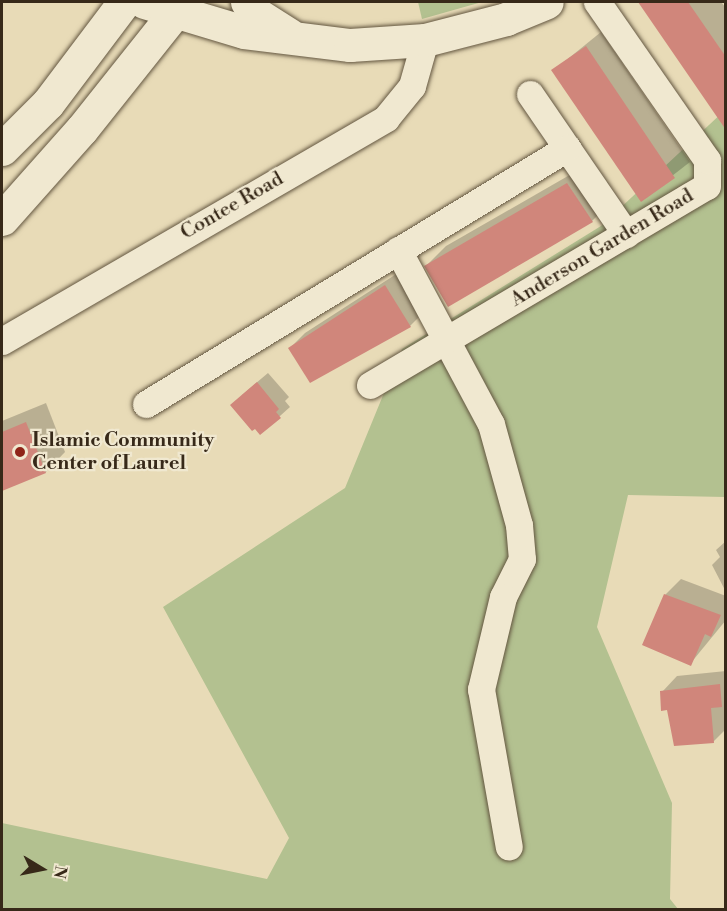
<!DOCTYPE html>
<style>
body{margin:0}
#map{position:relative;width:727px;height:911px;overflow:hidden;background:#e8dbb7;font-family:"Libre Bodoni",serif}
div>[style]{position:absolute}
.green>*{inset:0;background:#b3c190}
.shadow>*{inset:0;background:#0003}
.building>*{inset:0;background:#d0867b}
.roads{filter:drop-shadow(0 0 2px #635640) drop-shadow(0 0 2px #635640)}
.street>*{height:27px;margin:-13.5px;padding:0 13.5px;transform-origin:13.5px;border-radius:13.5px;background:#f0e8d0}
.secondary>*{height:33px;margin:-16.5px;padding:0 16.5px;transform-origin:16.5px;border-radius:16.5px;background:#f0e8d0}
.dots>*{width:16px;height:16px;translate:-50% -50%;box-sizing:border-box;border:3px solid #f0e8d0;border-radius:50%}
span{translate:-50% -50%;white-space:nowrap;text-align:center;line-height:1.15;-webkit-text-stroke:4.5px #f0e8d0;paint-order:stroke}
.street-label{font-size:20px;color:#372919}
.poi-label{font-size:20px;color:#372919;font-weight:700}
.left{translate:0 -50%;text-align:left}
.frame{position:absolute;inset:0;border:3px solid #372919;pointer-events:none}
.north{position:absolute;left:12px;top:839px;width:60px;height:60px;-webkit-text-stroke:4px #f0e8d0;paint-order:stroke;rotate:100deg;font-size:16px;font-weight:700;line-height:24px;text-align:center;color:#372919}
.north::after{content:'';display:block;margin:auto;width:21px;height:27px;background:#372919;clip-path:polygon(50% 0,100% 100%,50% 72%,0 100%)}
</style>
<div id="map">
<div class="green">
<div style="clip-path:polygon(418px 2px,482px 2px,422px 19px)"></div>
<div style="clip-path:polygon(725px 110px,725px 497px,628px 495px,597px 627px,672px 803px,670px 899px,678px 909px,2px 910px,2px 823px,267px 879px,289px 838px,163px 607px,345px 488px,402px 349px,601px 226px)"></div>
</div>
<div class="shadow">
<div style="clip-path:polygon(640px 2px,721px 2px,726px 8px,726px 127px)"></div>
<div style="clip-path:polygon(601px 32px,690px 162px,641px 200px,553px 71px)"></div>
<div style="clip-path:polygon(587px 165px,612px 201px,592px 221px,449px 305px,426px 266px,446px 246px)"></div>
<div style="clip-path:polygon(401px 271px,426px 310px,410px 326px,310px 381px,290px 348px,305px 333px)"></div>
<div style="clip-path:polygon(268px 373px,289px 397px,285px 401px,290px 407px,261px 433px,242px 395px)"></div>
<div style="clip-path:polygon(46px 403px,65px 452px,46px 472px,2px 490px,2px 421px)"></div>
<div style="clip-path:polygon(726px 541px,726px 592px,712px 565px,720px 557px,716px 550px)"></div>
<div style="clip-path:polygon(681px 579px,726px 596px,726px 620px,690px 664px,665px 595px)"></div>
<div style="clip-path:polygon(726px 671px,726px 729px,713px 742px,668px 709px,662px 692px,677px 676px)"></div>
</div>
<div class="building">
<div style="clip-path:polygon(638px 2px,688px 2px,726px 57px,726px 130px)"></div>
<div style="clip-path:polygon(586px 46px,675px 178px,641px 202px,551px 70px)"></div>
<div style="clip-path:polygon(567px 183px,593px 222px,448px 307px,424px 266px)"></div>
<div style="clip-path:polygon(385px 285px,411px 327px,310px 383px,288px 348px)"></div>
<div style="clip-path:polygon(257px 382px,279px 409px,276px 412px,281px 418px,260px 435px,255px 429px,252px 431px,230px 405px)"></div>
<div style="clip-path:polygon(26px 422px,46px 473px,2px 491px,2px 432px)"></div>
<div style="clip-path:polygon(664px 594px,721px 615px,711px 637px,705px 634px,691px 666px,642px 645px)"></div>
<div style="clip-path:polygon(720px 684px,722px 707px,711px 708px,714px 743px,674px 746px,667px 710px,661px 711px,660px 691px)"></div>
</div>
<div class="roads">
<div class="street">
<div style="left:530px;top:94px;width:170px;rotate:55.6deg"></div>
<div style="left:398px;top:250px;width:197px;rotate:61.9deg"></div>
<div style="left:491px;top:424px;width:105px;rotate:74.5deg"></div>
<div style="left:519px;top:525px;width:34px;rotate:85deg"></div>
<div style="left:522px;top:559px;width:42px;rotate:116.6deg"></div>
<div style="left:503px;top:597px;width:95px;rotate:103.4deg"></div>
<div style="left:481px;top:689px;width:160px;rotate:80deg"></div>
<div style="left:2px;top:341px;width:444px;rotate:-30.1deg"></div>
<div style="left:386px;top:118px;width:41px;rotate:-50.9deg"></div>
<div style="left:412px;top:86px;width:48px;rotate:-74.2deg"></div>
<div style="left:370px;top:385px;width:391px;rotate:-30.6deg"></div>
<div style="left:707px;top:186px;width:26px;rotate:-90deg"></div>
<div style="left:707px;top:160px;width:193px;rotate:-124.8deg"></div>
<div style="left:146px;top:404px;width:493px;rotate:-31.3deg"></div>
</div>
<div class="secondary">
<div style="left:144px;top:2px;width:104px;rotate:16.7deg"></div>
<div style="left:244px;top:32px;width:107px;rotate:7deg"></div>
<div style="left:350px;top:45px;width:75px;rotate:-3.8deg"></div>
<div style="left:425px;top:40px;width:84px;rotate:-14.5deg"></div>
<div style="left:506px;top:19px;width:44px;rotate:-22.5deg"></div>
<div style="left:247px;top:2px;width:14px;rotate:54deg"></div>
<div style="left:255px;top:13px;width:41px;rotate:32.2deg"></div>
<div style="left:2px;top:149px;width:65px;rotate:-45deg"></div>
<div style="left:48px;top:103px;width:126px;rotate:-53deg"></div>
<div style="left:2px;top:219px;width:120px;rotate:-48.4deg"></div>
<div style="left:82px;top:129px;width:162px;rotate:-51.5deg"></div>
</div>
</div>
<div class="dots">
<div style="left:20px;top:452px;background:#8f2418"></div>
</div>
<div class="street-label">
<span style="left:232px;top:206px;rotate:-30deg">Contee Road</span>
<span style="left:602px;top:248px;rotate:-31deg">Anderson Garden Road</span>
</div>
<div class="poi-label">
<span class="left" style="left:32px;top:452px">Islamic Community<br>Center of Laurel</span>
</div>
<div class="frame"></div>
<div class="north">N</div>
</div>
